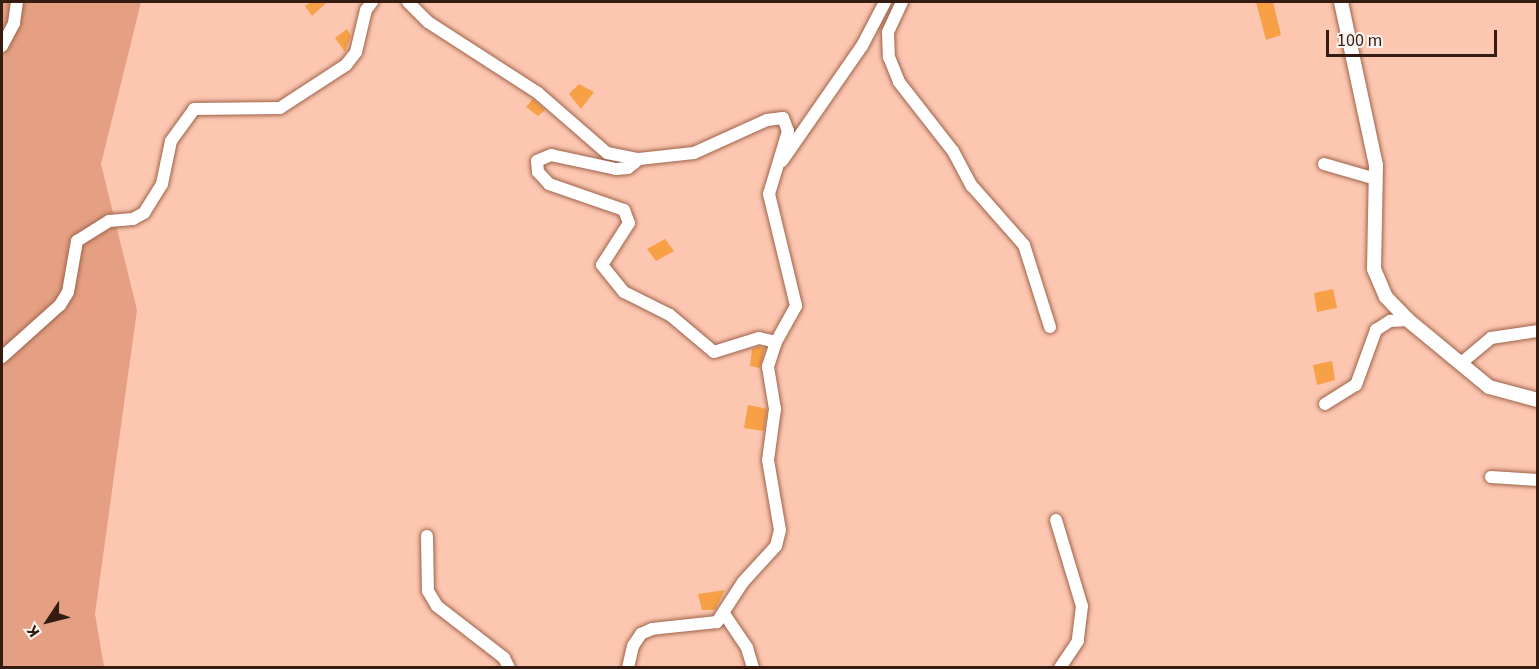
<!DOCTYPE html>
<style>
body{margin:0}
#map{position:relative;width:1539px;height:669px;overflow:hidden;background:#fcc6b0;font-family:"Source Sans 3",sans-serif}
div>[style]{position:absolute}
.green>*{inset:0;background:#e5a083}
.building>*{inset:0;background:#f7a046}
.roads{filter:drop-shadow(0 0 2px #9e6249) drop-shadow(0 0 2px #9e6249)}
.minor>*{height:12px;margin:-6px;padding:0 6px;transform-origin:6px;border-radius:6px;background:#fff}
.tertiary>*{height:14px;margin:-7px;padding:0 7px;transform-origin:7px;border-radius:7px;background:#fff}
span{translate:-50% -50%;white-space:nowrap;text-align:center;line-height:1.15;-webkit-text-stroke:5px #fbf3f0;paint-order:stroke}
.frame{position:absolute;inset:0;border:3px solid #341c11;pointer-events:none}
.north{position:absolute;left:18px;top:591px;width:60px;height:60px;-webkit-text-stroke:4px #fbf3f0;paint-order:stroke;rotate:235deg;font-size:16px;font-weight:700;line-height:24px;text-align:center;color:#341c11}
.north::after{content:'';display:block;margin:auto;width:21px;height:27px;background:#341c11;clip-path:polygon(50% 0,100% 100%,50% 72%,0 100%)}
.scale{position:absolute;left:1326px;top:30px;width:171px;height:27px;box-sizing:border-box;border:3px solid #341c11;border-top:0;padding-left:8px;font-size:18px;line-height:21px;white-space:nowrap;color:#341c11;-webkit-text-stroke:4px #fbf3f0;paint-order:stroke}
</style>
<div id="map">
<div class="green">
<div style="clip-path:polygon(2px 2px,141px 2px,101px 164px,137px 310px,95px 614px,104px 667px,2px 667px)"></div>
</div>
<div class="building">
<div style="clip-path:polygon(311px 2px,327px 2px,312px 16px,305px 6px)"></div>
<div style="clip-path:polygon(1256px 2px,1273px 2px,1281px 35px,1266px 40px)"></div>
<div style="clip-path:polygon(347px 29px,351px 36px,345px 52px,335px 38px)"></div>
<div style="clip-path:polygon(579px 84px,594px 92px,581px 109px,569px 94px)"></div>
<div style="clip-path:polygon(533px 99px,545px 110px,538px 116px,526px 107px)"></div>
<div style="clip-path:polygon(665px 239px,674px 251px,656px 261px,647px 249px)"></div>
<div style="clip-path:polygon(1333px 289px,1337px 308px,1317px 312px,1314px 293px)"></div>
<div style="clip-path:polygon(757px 347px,765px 348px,760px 368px,750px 366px,752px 349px)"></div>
<div style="clip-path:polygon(1332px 361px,1335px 380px,1317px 385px,1313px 365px)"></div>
<div style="clip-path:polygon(748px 405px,767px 409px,764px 431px,744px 428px)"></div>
<div style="clip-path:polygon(725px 590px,715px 610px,702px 610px,698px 594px)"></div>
</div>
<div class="roads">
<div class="minor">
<div style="left:408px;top:2px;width:28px;rotate:45deg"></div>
<div style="left:428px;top:22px;width:131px;rotate:32.8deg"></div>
<div style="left:538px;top:93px;width:91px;rotate:41deg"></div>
<div style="left:607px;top:153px;width:33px;rotate:11deg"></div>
<div style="left:639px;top:159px;width:55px;rotate:-6.2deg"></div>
<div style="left:694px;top:153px;width:80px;rotate:-24.3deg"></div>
<div style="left:767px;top:120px;width:16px;rotate:-7deg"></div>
<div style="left:783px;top:118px;width:14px;rotate:69deg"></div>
<div style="left:788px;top:131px;width:66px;rotate:106.8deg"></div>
<div style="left:769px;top:194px;width:115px;rotate:76.4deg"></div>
<div style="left:796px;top:306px;width:41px;rotate:119.1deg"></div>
<div style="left:776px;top:342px;width:26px;rotate:108deg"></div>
<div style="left:768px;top:367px;width:43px;rotate:80.5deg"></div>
<div style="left:775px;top:409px;width:51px;rotate:97.8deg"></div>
<div style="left:768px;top:460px;width:71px;rotate:80.3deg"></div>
<div style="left:780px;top:530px;width:16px;rotate:104deg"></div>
<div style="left:776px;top:546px;width:49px;rotate:132.5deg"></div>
<div style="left:743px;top:582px;width:48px;rotate:123deg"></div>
<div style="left:717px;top:622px;width:65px;rotate:173.9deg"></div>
<div style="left:652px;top:629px;width:12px;rotate:156deg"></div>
<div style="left:641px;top:634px;width:14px;rotate:124deg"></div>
<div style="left:633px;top:646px;width:23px;rotate:103deg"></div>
<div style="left:902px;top:2px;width:33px;rotate:115deg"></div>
<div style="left:888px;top:32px;width:25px;rotate:88deg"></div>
<div style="left:889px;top:57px;width:27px;rotate:68deg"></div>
<div style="left:899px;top:82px;width:88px;rotate:52deg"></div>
<div style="left:953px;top:151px;width:40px;rotate:62deg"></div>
<div style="left:972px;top:186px;width:79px;rotate:48.6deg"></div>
<div style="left:1024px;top:245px;width:86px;rotate:72.4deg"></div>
<div style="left:2px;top:46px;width:26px;rotate:-62deg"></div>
<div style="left:14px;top:23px;width:21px;rotate:-82deg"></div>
<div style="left:639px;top:159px;width:14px;rotate:141deg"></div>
<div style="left:628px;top:168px;width:12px;rotate:175deg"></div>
<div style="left:616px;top:169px;width:66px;rotate:-167.8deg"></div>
<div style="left:551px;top:155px;width:15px;rotate:157deg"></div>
<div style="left:537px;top:161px;width:11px;rotate:85deg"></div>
<div style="left:538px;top:172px;width:16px;rotate:47deg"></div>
<div style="left:549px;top:184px;width:79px;rotate:19.1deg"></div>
<div style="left:624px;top:210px;width:14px;rotate:69deg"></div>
<div style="left:629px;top:223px;width:50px;rotate:122.7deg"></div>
<div style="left:602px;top:265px;width:35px;rotate:51deg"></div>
<div style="left:624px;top:292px;width:51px;rotate:26.6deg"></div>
<div style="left:670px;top:315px;width:57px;rotate:40.1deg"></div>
<div style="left:714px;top:352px;width:47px;rotate:-17.3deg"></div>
<div style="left:759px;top:338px;width:17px;rotate:13deg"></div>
<div style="left:782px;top:161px;width:140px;rotate:-55.2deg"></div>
<div style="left:862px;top:46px;width:50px;rotate:-62.4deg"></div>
<div style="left:1324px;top:164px;width:54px;rotate:16.1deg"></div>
<div style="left:2px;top:357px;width:78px;rotate:-41.9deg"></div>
<div style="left:60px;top:305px;width:15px;rotate:-58deg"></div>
<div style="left:68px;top:292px;width:52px;rotate:-80deg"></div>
<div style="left:77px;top:241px;width:38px;rotate:-32deg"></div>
<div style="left:109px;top:221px;width:24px;rotate:-5deg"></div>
<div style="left:133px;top:219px;width:13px;rotate:-29deg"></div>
<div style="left:144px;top:213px;width:34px;rotate:-58deg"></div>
<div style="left:162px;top:184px;width:44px;rotate:-78.2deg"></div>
<div style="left:171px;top:141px;width:39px;rotate:-54deg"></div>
<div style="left:194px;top:109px;width:86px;rotate:-0.7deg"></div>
<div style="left:280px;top:108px;width:79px;rotate:-33.1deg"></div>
<div style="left:346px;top:65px;width:16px;rotate:-52deg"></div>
<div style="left:356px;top:52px;width:43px;rotate:-76.6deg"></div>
<div style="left:366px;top:10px;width:10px;rotate:-53deg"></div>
<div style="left:1460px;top:364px;width:40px;rotate:-40deg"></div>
<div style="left:1491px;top:338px;width:48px;rotate:-8.5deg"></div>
<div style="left:1325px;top:404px;width:36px;rotate:-32deg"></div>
<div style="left:1356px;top:385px;width:59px;rotate:-70deg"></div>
<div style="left:1376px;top:330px;width:17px;rotate:-33deg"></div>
<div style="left:1390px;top:321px;width:18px;rotate:-3deg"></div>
<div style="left:1491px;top:477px;width:47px;rotate:3.7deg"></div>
<div style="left:1056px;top:520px;width:90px;rotate:73.2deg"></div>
<div style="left:1082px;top:606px;width:35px;rotate:97deg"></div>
<div style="left:1078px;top:641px;width:32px;rotate:124deg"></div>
<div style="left:427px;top:536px;width:55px;rotate:89deg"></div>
<div style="left:428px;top:591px;width:17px;rotate:59deg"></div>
<div style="left:437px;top:606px;width:85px;rotate:37.8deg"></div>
<div style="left:504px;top:658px;width:11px;rotate:63deg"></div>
<div style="left:725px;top:615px;width:40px;rotate:56deg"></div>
<div style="left:747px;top:648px;width:21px;rotate:73deg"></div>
</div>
<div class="tertiary">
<div style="left:1341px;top:2px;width:167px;rotate:77.9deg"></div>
<div style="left:1376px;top:165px;width:104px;rotate:91.1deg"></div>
<div style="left:1374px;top:269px;width:30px;rotate:67deg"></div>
<div style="left:1386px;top:297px;width:32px;rotate:46deg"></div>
<div style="left:1408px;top:320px;width:105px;rotate:39.6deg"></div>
<div style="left:1489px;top:387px;width:51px;rotate:14.9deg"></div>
</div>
</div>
<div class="frame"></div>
<div class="north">K</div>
<div class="scale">100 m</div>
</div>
